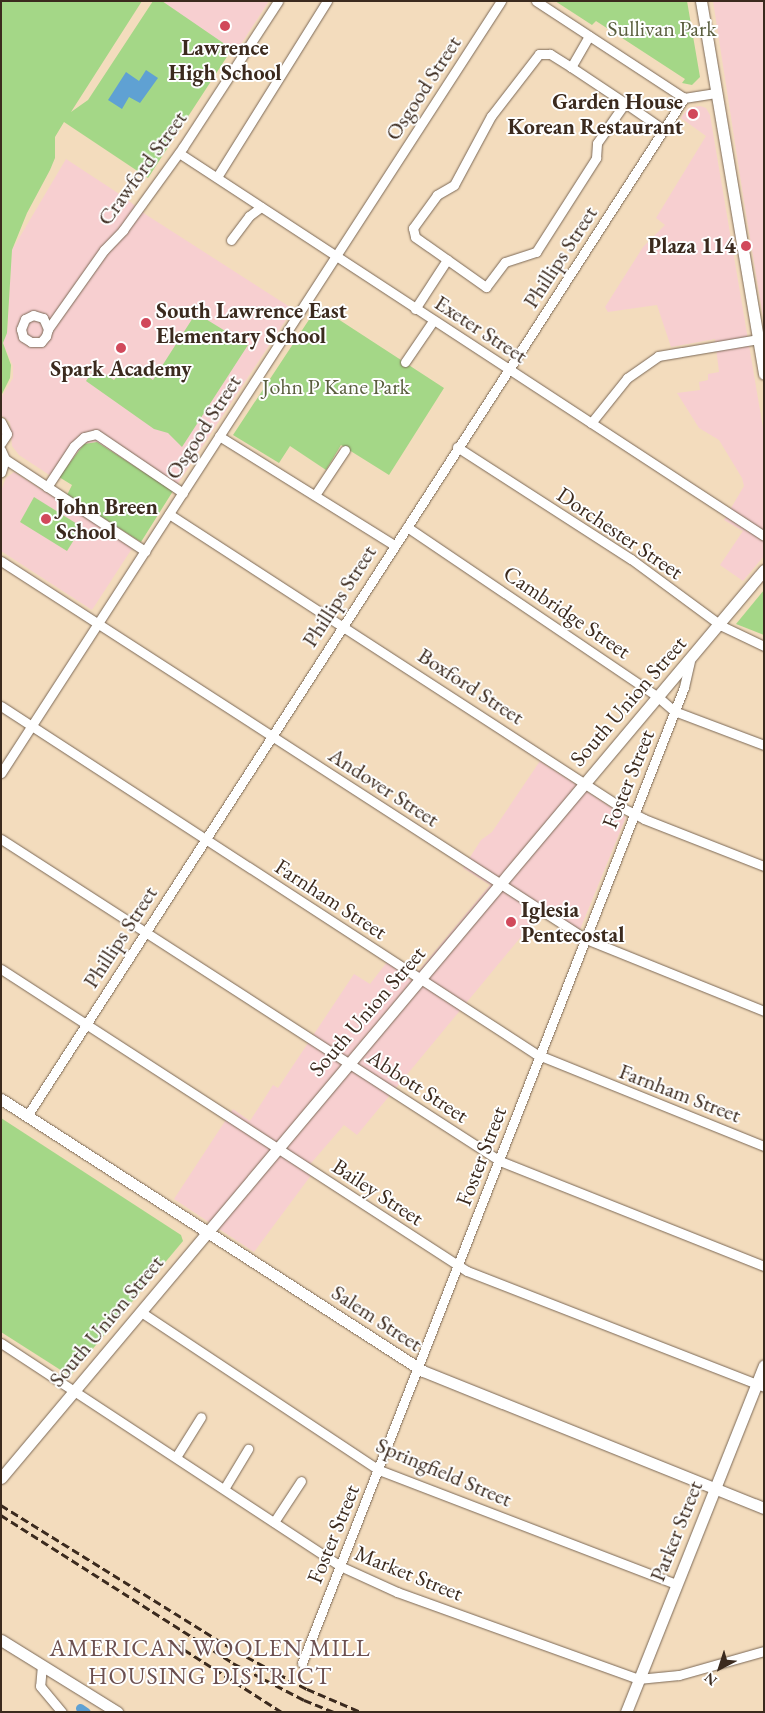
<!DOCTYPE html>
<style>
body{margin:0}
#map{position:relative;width:765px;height:1713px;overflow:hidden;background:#f3dcbd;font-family:"EB Garamond",serif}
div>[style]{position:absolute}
.built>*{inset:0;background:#f7cfd0}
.green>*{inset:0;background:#a4d787}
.water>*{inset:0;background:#5fa1d3}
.canal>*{height:9px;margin:-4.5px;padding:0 4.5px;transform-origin:4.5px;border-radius:4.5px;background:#5fa1d3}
.roads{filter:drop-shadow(0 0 1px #7b6856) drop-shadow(0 0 1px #7b6856)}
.minor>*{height:9px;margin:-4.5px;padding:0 4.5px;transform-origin:4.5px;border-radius:4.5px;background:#fff}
.major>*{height:11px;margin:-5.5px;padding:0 5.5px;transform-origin:5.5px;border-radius:5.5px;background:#fff}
.rail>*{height:2.5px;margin-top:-1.25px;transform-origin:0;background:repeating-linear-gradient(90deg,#3b2a1e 0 8px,transparent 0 12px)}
.dots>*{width:14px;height:14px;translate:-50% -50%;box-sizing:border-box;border:2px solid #fff;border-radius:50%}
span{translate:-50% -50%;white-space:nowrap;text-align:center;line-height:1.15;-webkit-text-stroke:4px #fff;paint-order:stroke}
.park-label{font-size:22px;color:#5a5e3e}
.poi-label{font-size:22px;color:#3b2a1e;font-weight:700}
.right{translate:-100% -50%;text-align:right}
.left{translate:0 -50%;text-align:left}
.street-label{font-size:22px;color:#3b2a1e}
.neighbourhood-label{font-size:24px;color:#6c5050;letter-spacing:1px}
.frame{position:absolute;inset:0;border:2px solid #3b2a1e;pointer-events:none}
.north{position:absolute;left:695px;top:1643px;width:50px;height:50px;-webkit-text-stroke:4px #fff;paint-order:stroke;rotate:220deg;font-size:14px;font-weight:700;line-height:20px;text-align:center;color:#3b2a1e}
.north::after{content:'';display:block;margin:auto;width:18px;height:22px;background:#3b2a1e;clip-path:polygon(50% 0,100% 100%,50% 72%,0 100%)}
</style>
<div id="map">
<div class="built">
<div style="clip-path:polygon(158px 1px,269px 1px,236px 52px)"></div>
<div style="clip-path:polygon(713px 1px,764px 1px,764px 323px,743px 195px)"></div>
<div style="clip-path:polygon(700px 106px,706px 108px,710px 115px,764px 434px,764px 556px,743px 581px,720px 565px,743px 531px,724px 520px,744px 486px,742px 478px,719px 440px,699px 428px,677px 393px,700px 390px,699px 382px,708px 380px,708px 374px,719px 372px,715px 339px,671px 347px,657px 305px,608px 312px,605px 307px,643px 247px,665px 225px,656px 218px,706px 136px,681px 118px,688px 108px)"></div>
<div style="clip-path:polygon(66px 159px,124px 197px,145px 214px,293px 309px,173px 491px,97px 442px,84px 444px,57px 480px,19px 455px,12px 446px,10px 422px,1px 415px,1px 398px,13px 378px,13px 366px,3px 343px,7px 333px,12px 250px)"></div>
<div style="clip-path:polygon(14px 472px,133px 547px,92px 610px,1px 551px,1px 491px,6px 478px)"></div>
<div style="clip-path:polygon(540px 761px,626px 817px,579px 932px,544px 909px,357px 1135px,344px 1125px,306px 1169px,312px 1174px,254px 1252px,174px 1199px,233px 1109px,250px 1121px,273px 1085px,278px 1088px,354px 974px,370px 984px,387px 962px,411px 980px,490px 885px,463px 868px,481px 840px,492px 832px)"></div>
</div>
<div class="green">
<div style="clip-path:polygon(1px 1px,142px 1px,71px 112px,88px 100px,153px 1px,162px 1px,232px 49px,148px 178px,64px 122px,55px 137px,55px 158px,50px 170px,27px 213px,12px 250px,7px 333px,3px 343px,11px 365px,10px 378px,1px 396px)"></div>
<div style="clip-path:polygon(555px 1px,687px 1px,700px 77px,692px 85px,682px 83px,685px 79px,596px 21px,592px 25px)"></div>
<div style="clip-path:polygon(318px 306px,444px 388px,389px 475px,341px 445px,326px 470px,290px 446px,279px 463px,233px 435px)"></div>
<div style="clip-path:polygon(196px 313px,248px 345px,182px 447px,168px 433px,154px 429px,86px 381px,95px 368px,114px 380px,119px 374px,126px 379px,129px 373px,136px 377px,140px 371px,153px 380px)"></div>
<div style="clip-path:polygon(97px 442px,173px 491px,141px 542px,67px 495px,72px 485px,59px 477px,84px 444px)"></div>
<div style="clip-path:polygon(34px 497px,82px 527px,67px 551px,20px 522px)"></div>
<div style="clip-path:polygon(764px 590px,764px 635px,736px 624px)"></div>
<div style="clip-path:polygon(1px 1118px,181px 1235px,183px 1241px,70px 1376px,1px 1332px)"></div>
</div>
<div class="water">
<div style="clip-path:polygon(146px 70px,158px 78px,140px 103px,129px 97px,122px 109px,108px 100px,126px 72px,139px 81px)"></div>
</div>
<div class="canal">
<div style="left:80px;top:1708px;width:7px;rotate:34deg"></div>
</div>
<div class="roads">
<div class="minor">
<div style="left:536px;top:1px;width:177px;rotate:33.2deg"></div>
<div style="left:684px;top:98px;width:32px;rotate:-9deg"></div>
<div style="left:589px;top:36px;width:36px;rotate:120deg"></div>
<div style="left:571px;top:67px;width:25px;rotate:-148deg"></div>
<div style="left:550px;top:54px;width:11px;rotate:180deg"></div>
<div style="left:539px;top:54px;width:78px;rotate:127.7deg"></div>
<div style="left:491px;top:116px;width:78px;rotate:118.2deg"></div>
<div style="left:454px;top:185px;width:20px;rotate:150deg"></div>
<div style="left:437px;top:195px;width:41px;rotate:126deg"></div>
<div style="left:413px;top:228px;width:9px;rotate:77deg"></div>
<div style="left:415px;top:237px;width:87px;rotate:35.2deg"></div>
<div style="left:486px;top:287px;width:31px;rotate:-53deg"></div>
<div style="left:505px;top:262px;width:33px;rotate:-18deg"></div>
<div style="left:536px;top:252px;width:112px;rotate:-57.4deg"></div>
<div style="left:596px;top:158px;width:15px;rotate:-86deg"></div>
<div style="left:597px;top:143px;width:49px;rotate:-55deg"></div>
<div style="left:625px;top:103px;width:47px;rotate:34.7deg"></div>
<div style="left:571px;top:67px;width:65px;rotate:33.7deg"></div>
<div style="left:179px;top:153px;width:699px;rotate:33.21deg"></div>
<div style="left:217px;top:177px;width:208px;rotate:-58deg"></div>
<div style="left:231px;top:240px;width:30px;rotate:-53deg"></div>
<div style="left:249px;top:216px;width:15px;rotate:-37deg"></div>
<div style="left:415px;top:309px;width:59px;rotate:-56.9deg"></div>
<div style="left:48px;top:329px;width:12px;rotate:-114deg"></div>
<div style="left:43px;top:318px;width:10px;rotate:-163deg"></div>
<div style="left:33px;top:315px;width:9px;rotate:153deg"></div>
<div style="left:25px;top:319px;width:11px;rotate:112deg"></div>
<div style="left:21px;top:329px;width:8px;rotate:76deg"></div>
<div style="left:23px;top:337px;width:9px;rotate:32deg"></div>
<div style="left:31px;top:342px;width:10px"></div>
<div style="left:41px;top:342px;width:8px;rotate:-50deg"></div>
<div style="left:46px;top:336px;width:7px;rotate:-74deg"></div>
<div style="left:48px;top:329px;width:97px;rotate:-54.7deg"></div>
<div style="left:104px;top:250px;width:28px;rotate:-46deg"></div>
<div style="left:123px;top:230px;width:102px;rotate:-54.1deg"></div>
<div style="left:183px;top:147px;width:174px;rotate:-56.9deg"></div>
<div style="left:405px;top:362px;width:50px;rotate:-55.7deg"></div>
<div style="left:1px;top:422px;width:13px;rotate:63deg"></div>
<div style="left:7px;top:434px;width:11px;rotate:124deg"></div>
<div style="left:591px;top:423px;width:58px;rotate:-51.3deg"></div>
<div style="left:627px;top:378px;width:38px;rotate:-35deg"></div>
<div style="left:658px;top:356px;width:108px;rotate:-9.6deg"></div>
<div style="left:219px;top:436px;width:206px;rotate:31.9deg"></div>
<div style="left:457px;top:447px;width:207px;rotate:32.8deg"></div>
<div style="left:631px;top:559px;width:113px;rotate:36.4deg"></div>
<div style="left:722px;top:626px;width:47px;rotate:25.5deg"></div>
<div style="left:1px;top:450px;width:10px;rotate:66deg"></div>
<div style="left:5px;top:459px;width:14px;rotate:107deg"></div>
<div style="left:5px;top:459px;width:168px;rotate:33.3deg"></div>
<div style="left:47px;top:487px;width:49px;rotate:-56.6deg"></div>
<div style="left:74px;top:446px;width:13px;rotate:-42deg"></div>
<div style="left:84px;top:437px;width:12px;rotate:-14deg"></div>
<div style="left:96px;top:434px;width:105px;rotate:34.1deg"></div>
<div style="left:315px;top:495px;width:54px;rotate:-56.3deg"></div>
<div style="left:169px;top:514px;width:536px;rotate:32.98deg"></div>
<div style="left:619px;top:806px;width:28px;rotate:27deg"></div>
<div style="left:644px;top:819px;width:129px;rotate:21.4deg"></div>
<div style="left:407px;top:527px;width:303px;rotate:34.1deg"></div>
<div style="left:658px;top:697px;width:21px;rotate:41deg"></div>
<div style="left:674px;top:711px;width:96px;rotate:20.7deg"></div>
<div style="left:1px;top:561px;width:696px;rotate:32.87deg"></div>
<div style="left:586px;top:939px;width:192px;rotate:22deg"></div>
<div style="left:1px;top:706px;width:638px;rotate:33.04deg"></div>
<div style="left:536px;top:1054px;width:246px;rotate:22deg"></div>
<div style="left:1px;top:773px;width:920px;rotate:-57.07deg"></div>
<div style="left:1px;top:839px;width:594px;rotate:32.83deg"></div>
<div style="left:500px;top:1161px;width:284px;rotate:21.7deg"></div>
<div style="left:1px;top:969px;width:555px;rotate:32.95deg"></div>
<div style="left:467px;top:1271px;width:319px;rotate:21.3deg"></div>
<div style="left:27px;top:1116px;width:1212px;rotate:-57.16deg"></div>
<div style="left:141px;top:1312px;width:286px;rotate:33.6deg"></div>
<div style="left:379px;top:1470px;width:318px;rotate:21deg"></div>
<div style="left:1px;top:1343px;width:406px;rotate:33.3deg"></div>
<div style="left:340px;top:1566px;width:63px;rotate:24.5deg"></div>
<div style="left:397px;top:1592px;width:256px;rotate:19.8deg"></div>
<div style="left:638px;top:1679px;width:41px;rotate:-5.6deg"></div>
<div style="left:679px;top:1675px;width:88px;rotate:-15.8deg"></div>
<div style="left:176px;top:1457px;width:47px;rotate:-58deg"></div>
<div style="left:224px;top:1489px;width:47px;rotate:-59deg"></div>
<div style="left:274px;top:1522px;width:49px;rotate:-56.6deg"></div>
<div style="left:302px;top:1663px;width:1048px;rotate:-68.62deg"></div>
<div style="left:684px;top:687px;width:26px;rotate:-77deg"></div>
<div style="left:42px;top:1665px;width:21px;rotate:95deg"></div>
<div style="left:40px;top:1686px;width:34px;rotate:50deg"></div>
</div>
<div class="major">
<div style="left:701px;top:1px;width:378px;rotate:80.4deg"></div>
<div style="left:1px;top:1099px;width:502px;rotate:32.8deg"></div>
<div style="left:423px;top:1371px;width:367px;rotate:21.9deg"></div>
<div style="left:1px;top:1478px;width:1186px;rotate:-49.96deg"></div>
<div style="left:1px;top:1640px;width:137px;rotate:31.8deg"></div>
<div style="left:626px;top:1712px;width:373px;rotate:-68.3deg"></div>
</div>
</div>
<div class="rail">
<div style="left:1px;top:1505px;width:277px;rotate:31.9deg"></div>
<div style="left:236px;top:1651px;width:81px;rotate:28.2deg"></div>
<div style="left:307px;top:1689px;width:59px;rotate:23.1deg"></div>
<div style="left:1px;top:1515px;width:275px;rotate:32.5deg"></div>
<div style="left:233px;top:1663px;width:80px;rotate:27.5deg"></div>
<div style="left:304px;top:1700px;width:32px;rotate:22deg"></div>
<div style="left:174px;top:1643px;width:128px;rotate:32.6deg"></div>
</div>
<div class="dots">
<div style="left:225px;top:26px;background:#d1495b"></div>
<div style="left:693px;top:114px;background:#d1495b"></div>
<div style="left:746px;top:246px;background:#d1495b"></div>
<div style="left:146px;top:323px;background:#d1495b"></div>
<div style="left:121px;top:348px;background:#d1495b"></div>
<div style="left:46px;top:519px;background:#d1495b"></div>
<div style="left:511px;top:922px;background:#d1495b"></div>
</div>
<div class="park-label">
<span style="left:662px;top:29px">Sullivan Park</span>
<span style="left:336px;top:387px">John P Kane Park</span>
</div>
<div class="poi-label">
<span style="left:225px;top:60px">Lawrence<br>High School</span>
<span class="right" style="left:683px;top:114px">Garden House<br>Korean Restaurant</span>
<span class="right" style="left:736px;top:246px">Plaza 114</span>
<span class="left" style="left:156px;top:323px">South Lawrence East<br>Elementary School</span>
<span style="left:121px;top:369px">Spark Academy</span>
<span class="left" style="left:56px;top:519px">John Breen<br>School</span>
<span class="left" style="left:521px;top:922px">Iglesia<br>Pentecostal</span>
</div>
<div class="street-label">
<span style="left:423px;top:88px;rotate:-57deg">Osgood Street</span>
<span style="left:142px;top:168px;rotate:-54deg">Crawford Street</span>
<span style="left:560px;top:257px;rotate:-57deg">Phillips Street</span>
<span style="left:481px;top:329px;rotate:33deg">Exeter Street</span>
<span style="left:203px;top:427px;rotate:-57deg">Osgood Street</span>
<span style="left:620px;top:533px;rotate:34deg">Dorchester Street</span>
<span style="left:339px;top:596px;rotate:-57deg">Phillips Street</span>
<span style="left:567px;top:612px;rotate:34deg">Cambridge Street</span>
<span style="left:471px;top:686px;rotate:33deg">Boxford Street</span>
<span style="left:628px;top:701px;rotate:-49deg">South Union Street</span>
<span style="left:628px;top:779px;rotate:-68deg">Foster Street</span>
<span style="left:384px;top:787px;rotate:33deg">Andover Street</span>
<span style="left:331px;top:899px;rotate:33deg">Farnham Street</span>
<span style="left:120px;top:937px;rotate:-57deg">Phillips Street</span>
<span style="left:367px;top:1011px;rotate:-49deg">South Union Street</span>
<span style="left:418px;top:1086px;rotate:33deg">Abbott Street</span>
<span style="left:680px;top:1093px;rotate:21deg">Farnham Street</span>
<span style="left:481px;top:1156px;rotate:-69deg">Foster Street</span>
<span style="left:378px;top:1192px;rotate:33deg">Bailey Street</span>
<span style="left:377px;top:1318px;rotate:33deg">Salem Street</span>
<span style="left:106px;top:1321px;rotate:-50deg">South Union Street</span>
<span style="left:444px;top:1472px;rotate:23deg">Springfield Street</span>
<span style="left:676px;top:1531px;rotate:-68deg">Parker Street</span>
<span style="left:333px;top:1534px;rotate:-68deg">Foster Street</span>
<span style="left:409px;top:1573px;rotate:22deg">Market Street</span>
</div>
<div class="neighbourhood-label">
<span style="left:210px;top:1662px">AMERICAN WOOLEN MILL<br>HOUSING DISTRICT</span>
</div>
<div class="frame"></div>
<div class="north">N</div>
</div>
